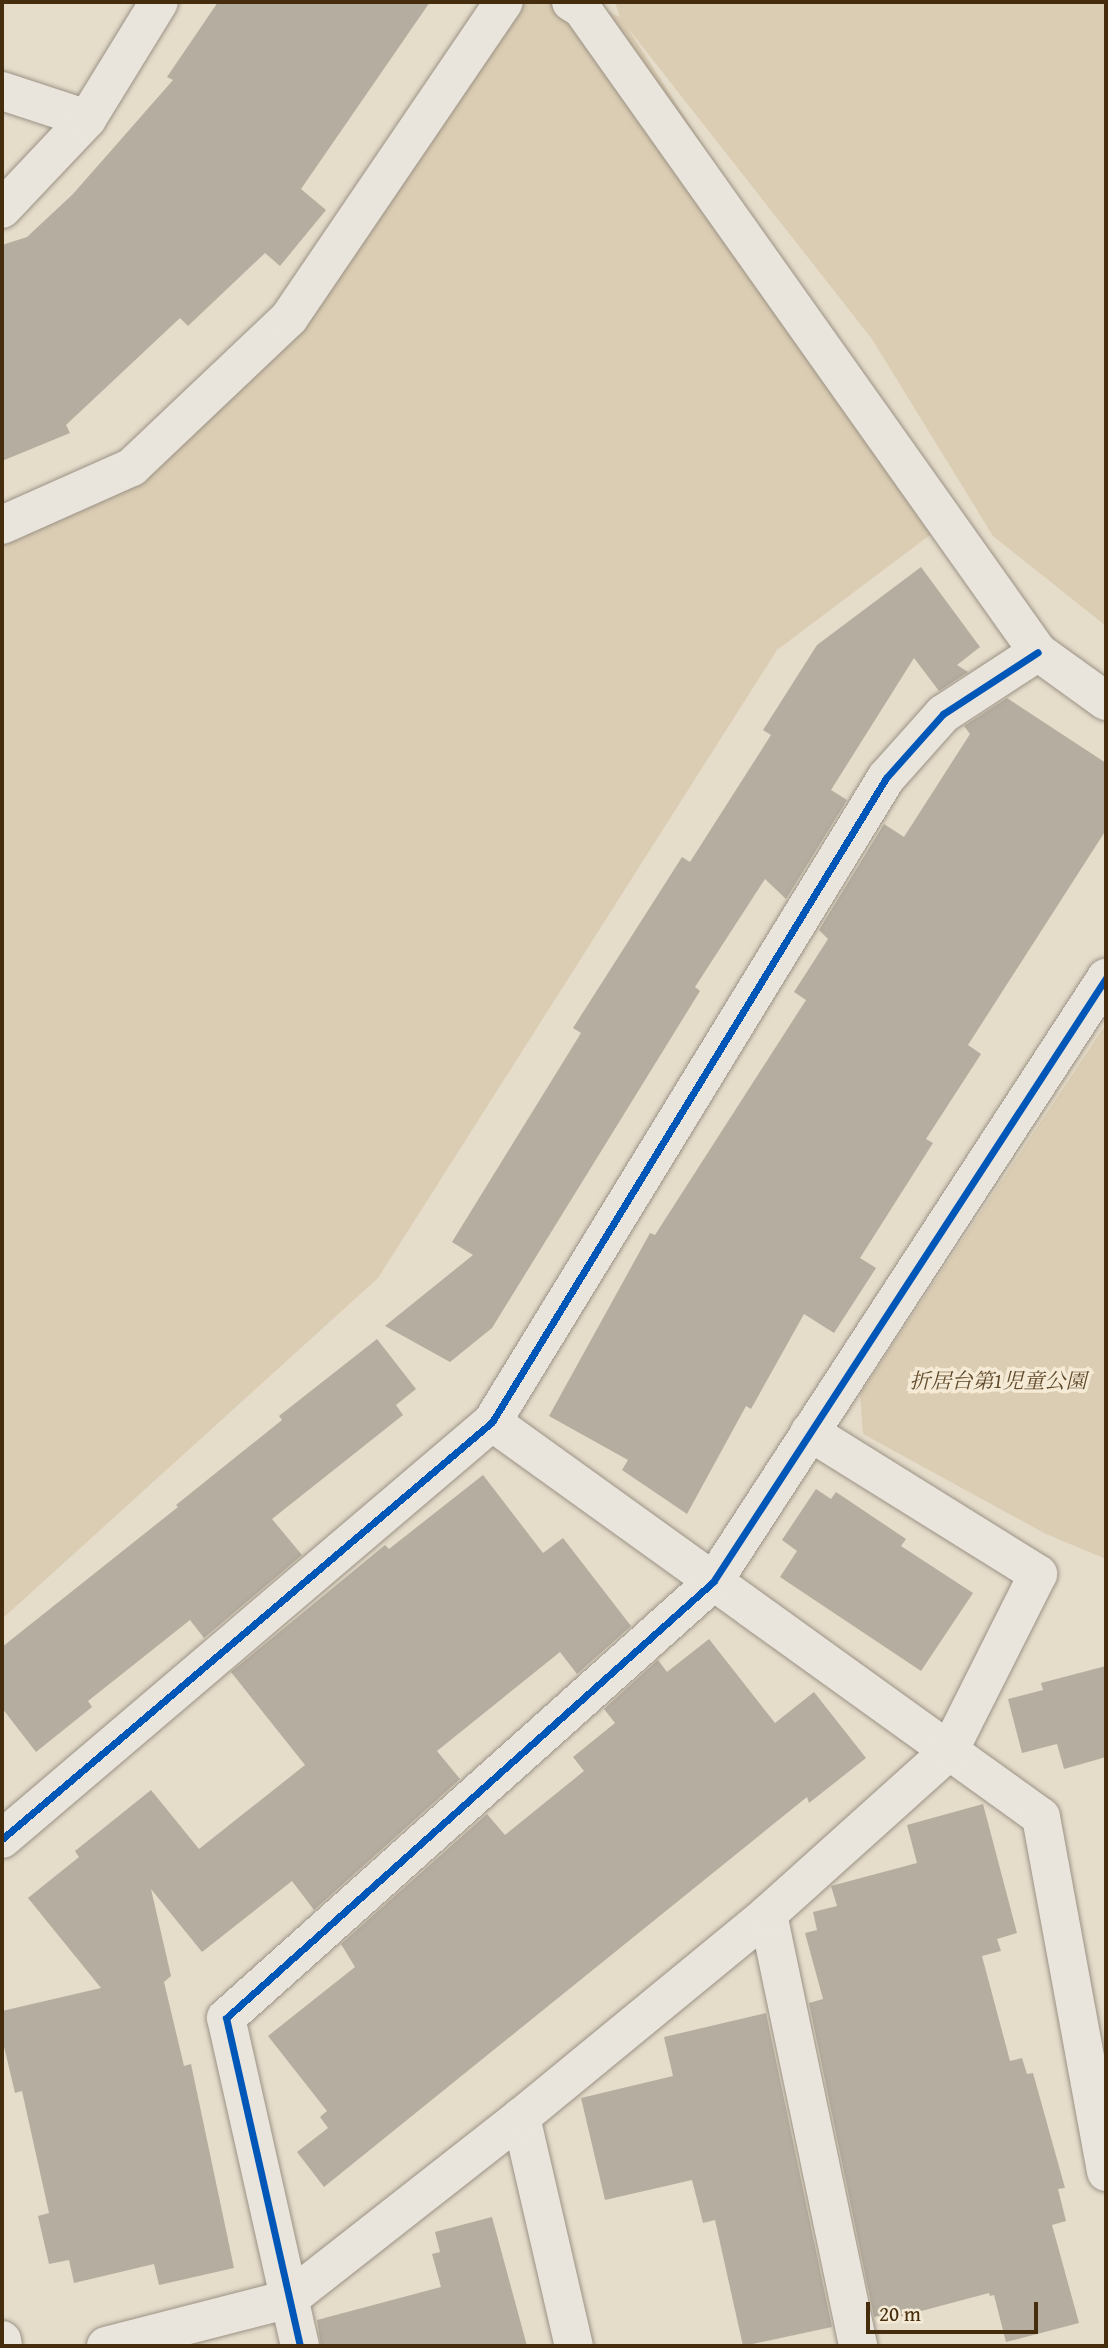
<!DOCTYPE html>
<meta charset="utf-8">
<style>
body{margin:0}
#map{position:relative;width:1108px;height:2348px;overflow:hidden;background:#e5dcca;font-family:"Gentium Book Plus","Noto Serif JP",serif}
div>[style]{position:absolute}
.green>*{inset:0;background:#dbcdb3}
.building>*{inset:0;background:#b5ad9f}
.roads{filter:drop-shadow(0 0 2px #9b9285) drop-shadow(0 0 2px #9b9285)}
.minor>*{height:38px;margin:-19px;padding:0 19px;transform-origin:19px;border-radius:19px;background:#eae5dc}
.cycleway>*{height:7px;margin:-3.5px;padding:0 3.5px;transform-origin:3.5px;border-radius:3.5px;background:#0057b8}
span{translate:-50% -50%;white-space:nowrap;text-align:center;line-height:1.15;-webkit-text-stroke:7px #f5ead5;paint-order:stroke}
.park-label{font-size:21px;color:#614a2b;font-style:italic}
.frame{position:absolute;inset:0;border:4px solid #452c0d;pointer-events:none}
.scale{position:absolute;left:866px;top:2302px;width:172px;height:32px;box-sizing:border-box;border:4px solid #452c0d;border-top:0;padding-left:9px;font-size:21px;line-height:24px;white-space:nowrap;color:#452c0d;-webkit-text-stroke:5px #f5ead5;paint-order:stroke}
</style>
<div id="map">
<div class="green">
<div style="clip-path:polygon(504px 2px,586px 2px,620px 17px,615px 2px,1106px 2px,1106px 626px,993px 536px,872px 339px,627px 27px,946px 523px,777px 650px,378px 1278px,2px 1619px,2px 525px,132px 467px,289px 318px)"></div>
<div style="clip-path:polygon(1106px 1024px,1106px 1559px,1046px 1534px,863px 1434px,860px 1394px)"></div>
</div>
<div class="building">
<div style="clip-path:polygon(218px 2px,430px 2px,301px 189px,326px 210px,280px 266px,265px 253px,188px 326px,180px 318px,66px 425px,70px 433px,2px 461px,2px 245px,27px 237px,73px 194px,173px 80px,167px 77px)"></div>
<div style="clip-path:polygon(921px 567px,980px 647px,957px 665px,968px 672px,939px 691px,914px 658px,831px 790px,847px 800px,786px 899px,765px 879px,695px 987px,700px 991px,492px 1328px,450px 1362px,385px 1326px,473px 1255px,452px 1242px,581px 1033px,573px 1028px,682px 857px,690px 862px,771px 735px,763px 730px,817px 645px)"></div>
<div style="clip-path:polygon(1007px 698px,1106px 763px,1106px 830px,968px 1045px,981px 1054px,926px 1139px,933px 1143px,860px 1258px,876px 1268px,834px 1333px,804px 1314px,751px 1409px,746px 1406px,687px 1514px,622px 1470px,628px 1460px,549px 1416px,650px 1233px,655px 1235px,806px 1000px,794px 992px,828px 939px,819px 930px,884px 824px,904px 837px,970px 734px,964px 726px)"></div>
<div style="clip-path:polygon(377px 1339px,416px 1389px,396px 1405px,403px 1415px,272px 1519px,302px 1555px,204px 1638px,190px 1620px,88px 1701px,92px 1707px,36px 1752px,2px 1708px,2px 1647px,178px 1507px,176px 1505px,282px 1420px,279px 1416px)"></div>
<div style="clip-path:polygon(483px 1475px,543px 1553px,563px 1538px,631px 1626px,577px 1674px,560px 1652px,437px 1751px,460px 1779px,314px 1910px,292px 1881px,202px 1952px,151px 1889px,171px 1976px,164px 1982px,184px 2066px,191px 2064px,234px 2268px,159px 2285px,154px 2264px,74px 2283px,69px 2260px,49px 2264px,38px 2216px,49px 2213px,22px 2091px,15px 2093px,2px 2038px,2px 2011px,101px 1988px,28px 1898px,79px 1857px,75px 1851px,151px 1790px,199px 1849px,305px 1765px,231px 1672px,385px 1545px,389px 1549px)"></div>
<div style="clip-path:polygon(816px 1489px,831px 1499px,836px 1492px,906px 1539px,901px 1546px,973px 1593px,921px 1671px,780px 1577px,797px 1551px,782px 1540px)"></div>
<div style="clip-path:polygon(709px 1639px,775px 1723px,814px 1692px,866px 1758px,809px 1803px,807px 1797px,324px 2187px,297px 2152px,328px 2128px,320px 2117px,327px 2111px,268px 2036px,355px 1967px,341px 1944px,487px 1814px,505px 1835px,584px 1771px,573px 1757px,615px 1723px,604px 1709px,658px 1660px,667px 1672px)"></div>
<div style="clip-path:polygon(1106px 1666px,1106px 1757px,1064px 1769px,1057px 1744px,1022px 1753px,1008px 1699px,1043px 1690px,1041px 1683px)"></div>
<div style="clip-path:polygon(983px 1804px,1017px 1933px,997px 1939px,1001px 1951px,982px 1956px,1010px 2061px,1022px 2058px,1027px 2074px,1033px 2073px,1065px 2188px,1058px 2189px,1066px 2221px,1052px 2225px,1079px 2323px,1006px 2342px,994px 2295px,990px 2296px,989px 2293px,895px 2318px,894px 2313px,874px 2317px,809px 2003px,823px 1999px,805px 1933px,817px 1930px,813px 1912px,837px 1906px,831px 1886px,917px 1863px,907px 1825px)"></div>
<div style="clip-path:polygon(766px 2013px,832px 2327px,743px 2346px,715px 2220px,703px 2223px,692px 2180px,605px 2200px,581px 2098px,673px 2076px,664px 2037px)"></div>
<div style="clip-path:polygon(492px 2217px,527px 2346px,321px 2346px,317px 2320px,441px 2287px,432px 2254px,440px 2252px,435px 2232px)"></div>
</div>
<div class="roads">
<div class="minor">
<div style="left:571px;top:2px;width:13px;rotate:32deg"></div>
<div style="left:582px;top:9px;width:788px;rotate:54.66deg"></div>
<div style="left:1038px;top:652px;width:84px;rotate:35.8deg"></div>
<div style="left:2px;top:91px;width:89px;rotate:18.2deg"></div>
<div style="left:2px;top:209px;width:124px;rotate:-46.6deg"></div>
<div style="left:87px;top:119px;width:137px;rotate:-58.4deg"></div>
<div style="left:2px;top:525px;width:142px;rotate:-24deg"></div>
<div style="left:132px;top:467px;width:216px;rotate:-43.5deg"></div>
<div style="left:289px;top:318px;width:382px;rotate:-55.8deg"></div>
<div style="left:492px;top:1422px;width:676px;rotate:35.73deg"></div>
<div style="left:1041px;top:1817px;width:361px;rotate:79.6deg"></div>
<div style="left:2px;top:1839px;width:643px;rotate:-40.4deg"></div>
<div style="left:492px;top:1422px;width:755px;rotate:-58.54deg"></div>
<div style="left:886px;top:778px;width:86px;rotate:-48.3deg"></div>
<div style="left:943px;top:714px;width:113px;rotate:-33.1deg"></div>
<div style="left:768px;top:1914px;width:441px;rotate:78.2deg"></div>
<div style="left:521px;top:2117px;width:235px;rotate:77deg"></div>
<div style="left:2px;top:2340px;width:6px;rotate:81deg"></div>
<div style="left:106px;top:2346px;width:189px;rotate:-14.4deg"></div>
<div style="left:289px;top:2299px;width:295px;rotate:-38.1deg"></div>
<div style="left:521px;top:2117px;width:320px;rotate:-39.4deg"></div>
<div style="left:768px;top:1914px;width:244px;rotate:-42deg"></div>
<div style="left:949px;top:1751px;width:198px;rotate:-63.3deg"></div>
<div style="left:1038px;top:1574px;width:269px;rotate:-148.1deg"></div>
<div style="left:300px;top:2346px;width:336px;rotate:-102.7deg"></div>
<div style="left:226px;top:2018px;width:654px;rotate:-41.84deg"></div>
<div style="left:713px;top:1582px;width:721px;rotate:-56.95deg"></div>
</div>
</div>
<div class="cycleway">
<div style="left:2px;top:1839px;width:643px;rotate:-40.4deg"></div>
<div style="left:492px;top:1422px;width:755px;rotate:-58.54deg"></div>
<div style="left:886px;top:778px;width:86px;rotate:-48.3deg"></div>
<div style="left:943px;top:714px;width:113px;rotate:-33.1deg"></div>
<div style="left:300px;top:2346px;width:336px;rotate:-102.7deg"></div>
<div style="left:226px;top:2018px;width:654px;rotate:-41.84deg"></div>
<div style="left:713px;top:1582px;width:721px;rotate:-56.95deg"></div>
</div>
<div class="park-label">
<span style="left:998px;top:1381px">折居台第1児童公園</span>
</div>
<div class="frame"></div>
<div class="scale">20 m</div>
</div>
